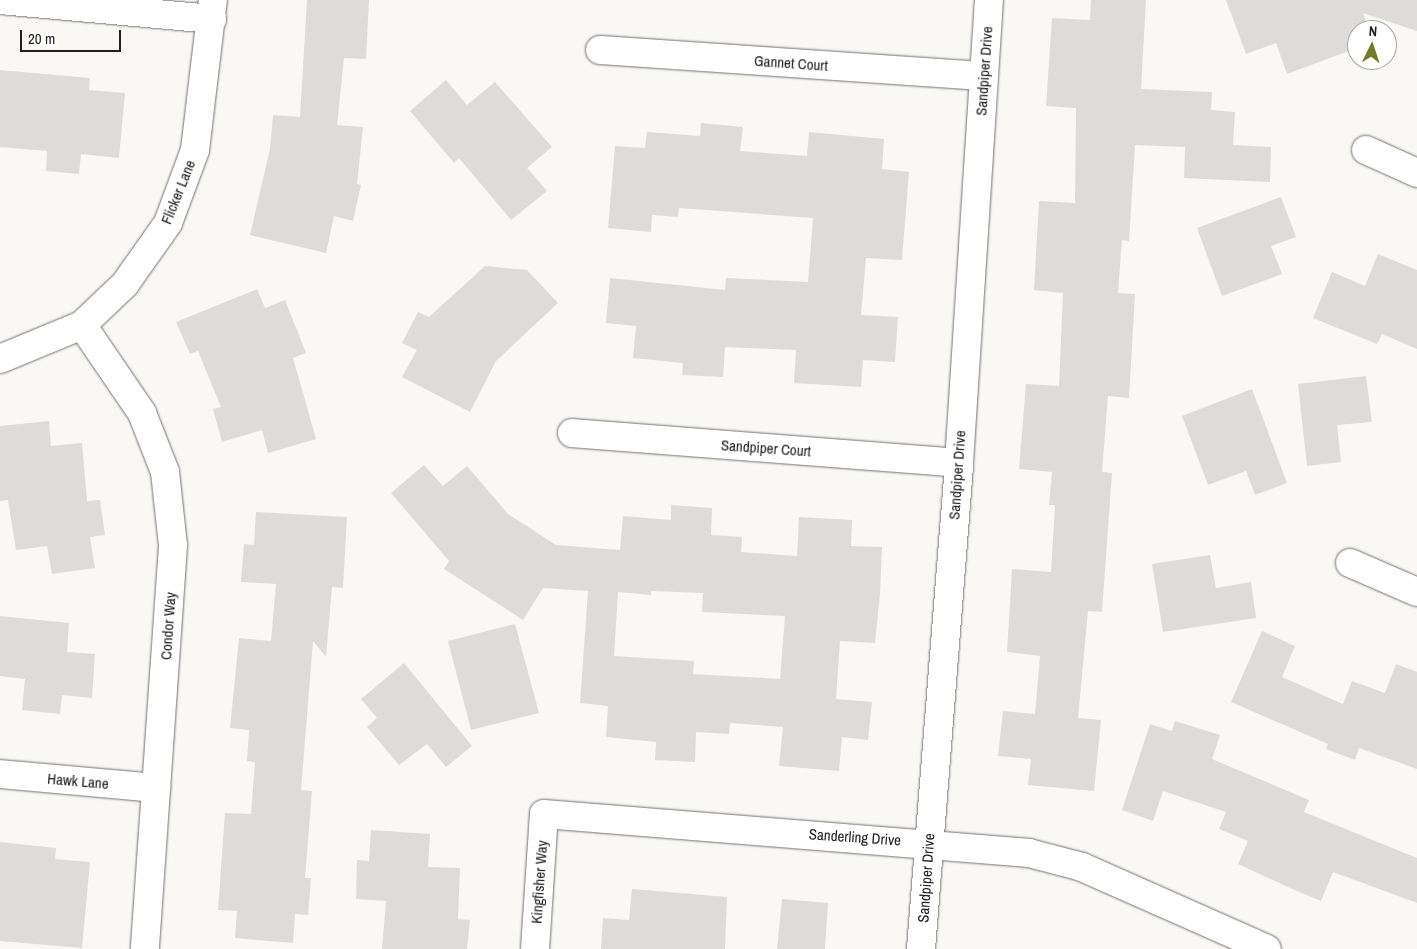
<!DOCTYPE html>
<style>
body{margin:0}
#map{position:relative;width:1417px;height:949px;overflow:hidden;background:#f9f8f5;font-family:"Archivo Narrow",sans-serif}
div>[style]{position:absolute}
.building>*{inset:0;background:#dedcd9}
.roads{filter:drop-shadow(0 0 1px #73726f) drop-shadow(0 0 1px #73726f)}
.minor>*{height:28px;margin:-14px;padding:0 14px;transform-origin:14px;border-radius:14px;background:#fff}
span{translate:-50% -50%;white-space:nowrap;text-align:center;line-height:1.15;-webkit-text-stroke:4px #fff;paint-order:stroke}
.street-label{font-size:15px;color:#20201f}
.north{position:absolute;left:1347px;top:20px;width:50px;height:50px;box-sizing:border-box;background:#fff;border:1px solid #a6a6a5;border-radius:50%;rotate:4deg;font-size:14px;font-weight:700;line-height:20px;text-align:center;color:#20201f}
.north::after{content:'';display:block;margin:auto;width:18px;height:22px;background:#737b26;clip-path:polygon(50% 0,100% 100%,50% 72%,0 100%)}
.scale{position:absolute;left:20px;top:30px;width:101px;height:22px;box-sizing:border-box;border:2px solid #20201f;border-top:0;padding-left:6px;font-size:15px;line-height:18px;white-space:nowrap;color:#20201f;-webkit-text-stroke:4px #fff;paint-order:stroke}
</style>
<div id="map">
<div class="building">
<div style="clip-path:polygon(307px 0,369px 0,366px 59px,344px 58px,337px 125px,363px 127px,357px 184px,361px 185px,353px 221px,334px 216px,326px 253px,250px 235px,270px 149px,273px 115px,300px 117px)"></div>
<div style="clip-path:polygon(1091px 0,1146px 0,1141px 89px,1212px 92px,1211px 110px,1235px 112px,1233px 145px,1271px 147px,1270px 182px,1184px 178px,1185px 147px,1135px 145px,1129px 241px,1122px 240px,1118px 293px,1135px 294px,1129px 398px,1108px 396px,1102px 472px,1112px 473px,1102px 612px,1088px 611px,1078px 718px,1101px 720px,1094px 791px,1028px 785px,1031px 759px,998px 756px,1003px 711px,1035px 714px,1040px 656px,1007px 652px,1012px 569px,1051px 572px,1055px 505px,1049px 505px,1052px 472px,1019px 469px,1026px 384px,1059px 386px,1063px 293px,1034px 290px,1039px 201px,1075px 203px,1076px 108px,1046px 106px,1052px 18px,1090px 20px)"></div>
<div style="clip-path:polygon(1226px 0,1417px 0,1417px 31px,1363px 13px,1369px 30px,1357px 30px,1357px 48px,1287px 74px,1276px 43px,1246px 54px)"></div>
<div style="clip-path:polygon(0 70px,90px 78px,89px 90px,125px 93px,119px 158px,81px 154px,79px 174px,46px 171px,47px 151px,0 147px)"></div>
<div style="clip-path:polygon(446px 80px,467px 105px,495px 82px,552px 147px,527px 168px,547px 191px,511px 220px,459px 158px,454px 163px,410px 111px)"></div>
<div style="clip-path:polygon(701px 123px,743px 127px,740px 151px,807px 156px,809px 132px,884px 139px,882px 169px,909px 172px,902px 260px,866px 258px,861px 315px,898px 317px,895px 362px,863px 360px,861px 387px,794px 383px,796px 350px,725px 347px,723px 377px,682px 375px,683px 363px,633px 358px,636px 326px,606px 323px,610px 278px,725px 290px,726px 278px,808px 282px,813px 218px,679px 208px,678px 217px,652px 215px,651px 232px,608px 228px,615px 146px,645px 148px,647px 132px,700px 136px)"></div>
<div style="clip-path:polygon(1281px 197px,1296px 237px,1271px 246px,1282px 274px,1222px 296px,1197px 228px)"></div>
<div style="clip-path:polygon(1378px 254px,1417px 270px,1417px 349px,1382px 334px,1377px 344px,1313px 318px,1332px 272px,1365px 286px)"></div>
<div style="clip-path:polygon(485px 266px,527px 270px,558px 303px,496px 361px,470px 412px,402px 377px,417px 350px,402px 343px,418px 312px,429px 317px)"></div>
<div style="clip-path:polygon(257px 289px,265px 308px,285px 300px,306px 353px,293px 358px,316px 439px,268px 453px,262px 430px,222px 442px,213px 409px,221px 407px,198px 351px,190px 354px,176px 322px)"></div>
<div style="clip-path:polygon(1366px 376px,1372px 422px,1337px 425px,1341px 462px,1307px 466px,1298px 384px)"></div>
<div style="clip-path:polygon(1252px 389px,1287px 483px,1255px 495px,1246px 471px,1208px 485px,1182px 416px)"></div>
<div style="clip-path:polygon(49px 421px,51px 446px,82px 443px,87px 501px,100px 500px,105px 535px,90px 537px,95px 568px,52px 574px,47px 546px,16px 550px,8px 500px,0 501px,0 426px)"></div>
<div style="clip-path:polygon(evenodd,424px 465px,443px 486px,467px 466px,508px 514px,556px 545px,620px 550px,623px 516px,671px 520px,671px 505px,712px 508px,711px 535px,742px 537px,741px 552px,797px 556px,799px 517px,852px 520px,851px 546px,882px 547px,880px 593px,875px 643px,840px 641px,836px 699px,872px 702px,868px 740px,842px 737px,839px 771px,779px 766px,783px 727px,730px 723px,729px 734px,696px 732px,695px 762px,655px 760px,656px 742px,606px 737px,608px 706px,580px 703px,588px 591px,543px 588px,523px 620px,444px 569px,449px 561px,391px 493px,424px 465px,651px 591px,703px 593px,702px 612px,785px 616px,780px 679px,693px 674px,694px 661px,614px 656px,618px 592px,651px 595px,651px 591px)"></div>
<div style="clip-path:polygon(256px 512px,347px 517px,343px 588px,332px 587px,326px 657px,313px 641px,301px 790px,312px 791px,305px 878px,311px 878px,308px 915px,295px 914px,293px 943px,235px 938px,237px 911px,218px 910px,225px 813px,251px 814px,255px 762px,247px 761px,249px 730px,230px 728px,239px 638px,271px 641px,276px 584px,241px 582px,244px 544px,254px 545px)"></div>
<div style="clip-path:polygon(1210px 555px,1216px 588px,1251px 582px,1256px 618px,1163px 632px,1152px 564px)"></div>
<div style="clip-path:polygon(0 616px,69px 623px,67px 652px,95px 654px,92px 698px,62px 695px,60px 714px,22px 710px,25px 679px,0 676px)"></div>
<div style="clip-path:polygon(515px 624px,539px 713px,471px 730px,448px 641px)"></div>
<div style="clip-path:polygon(1262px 631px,1295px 646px,1282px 677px,1343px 704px,1352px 681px,1385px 693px,1396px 664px,1417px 672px,1417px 769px,1359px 748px,1355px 760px,1326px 749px,1328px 744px,1231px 702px)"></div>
<div style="clip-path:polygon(404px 663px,472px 746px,446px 767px,427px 744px,399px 765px,367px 727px,377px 718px,361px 699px)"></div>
<div style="clip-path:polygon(1175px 721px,1220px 735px,1212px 759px,1309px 800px,1304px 812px,1417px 858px,1417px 903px,1333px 872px,1321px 901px,1290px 888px,1238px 864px,1248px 841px,1219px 829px,1226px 812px,1163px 791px,1153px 821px,1122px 810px,1150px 724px,1172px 731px)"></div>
<div style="clip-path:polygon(371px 830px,430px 834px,428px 867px,460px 868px,458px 919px,470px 920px,467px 949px,382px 949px,386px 901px,356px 899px,357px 860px,369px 861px)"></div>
<div style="clip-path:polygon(0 842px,56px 848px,55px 859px,90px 862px,82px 948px,0 941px)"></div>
<div style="clip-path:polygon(632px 889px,727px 897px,725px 949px,601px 949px,603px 918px,629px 920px)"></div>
<div style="clip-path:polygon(782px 899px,828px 903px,825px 949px,777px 949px)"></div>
</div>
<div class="roads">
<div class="minor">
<div style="left:0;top:0;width:213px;rotate:5.1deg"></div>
<div style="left:600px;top:50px;width:384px;rotate:3.9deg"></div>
<div style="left:1366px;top:150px;width:56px;rotate:24.3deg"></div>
<div style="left:82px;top:325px;width:107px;rotate:55.7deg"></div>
<div style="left:142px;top:413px;width:63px;rotate:68.7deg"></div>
<div style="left:165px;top:472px;width:74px;rotate:83.8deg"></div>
<div style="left:173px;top:546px;width:404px;rotate:94deg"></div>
<div style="left:0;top:359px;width:89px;rotate:-22.5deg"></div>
<div style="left:82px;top:325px;width:59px;rotate:-43.6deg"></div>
<div style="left:125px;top:284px;width:75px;rotate:-54.8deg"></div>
<div style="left:168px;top:223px;width:78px;rotate:-69.7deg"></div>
<div style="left:195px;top:150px;width:151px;rotate:-83.2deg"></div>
<div style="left:572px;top:433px;width:388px;rotate:4.4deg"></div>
<div style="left:1350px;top:563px;width:73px;rotate:23.4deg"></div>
<div style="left:0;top:774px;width:157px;rotate:5.1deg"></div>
<div style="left:535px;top:949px;width:135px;rotate:-86.2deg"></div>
<div style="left:544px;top:814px;width:487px;rotate:4.6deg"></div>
<div style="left:1029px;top:853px;width:55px;rotate:14.8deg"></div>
<div style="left:1082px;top:867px;width:202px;rotate:23.9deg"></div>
<div style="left:921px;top:949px;width:487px;rotate:-85.5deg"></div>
<div style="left:959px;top:463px;width:464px;rotate:-86.3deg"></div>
</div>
</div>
<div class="street-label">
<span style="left:791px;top:63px;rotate:4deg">Gannet Court</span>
<span style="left:984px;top:71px;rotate:-86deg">Sandpiper Drive</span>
<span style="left:178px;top:192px;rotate:-68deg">Flicker Lane</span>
<span style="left:766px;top:448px;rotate:4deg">Sandpiper Court</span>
<span style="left:957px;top:475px;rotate:-86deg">Sandpiper Drive</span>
<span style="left:168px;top:626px;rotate:-86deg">Condor Way</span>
<span style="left:78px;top:781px;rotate:5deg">Hawk Lane</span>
<span style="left:855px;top:837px;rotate:4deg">Sanderling Drive</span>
<span style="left:926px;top:878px;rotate:-86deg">Sandpiper Drive</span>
<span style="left:539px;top:882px;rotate:-86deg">Kingfisher Way</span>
</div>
<div class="north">N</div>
<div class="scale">20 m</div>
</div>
